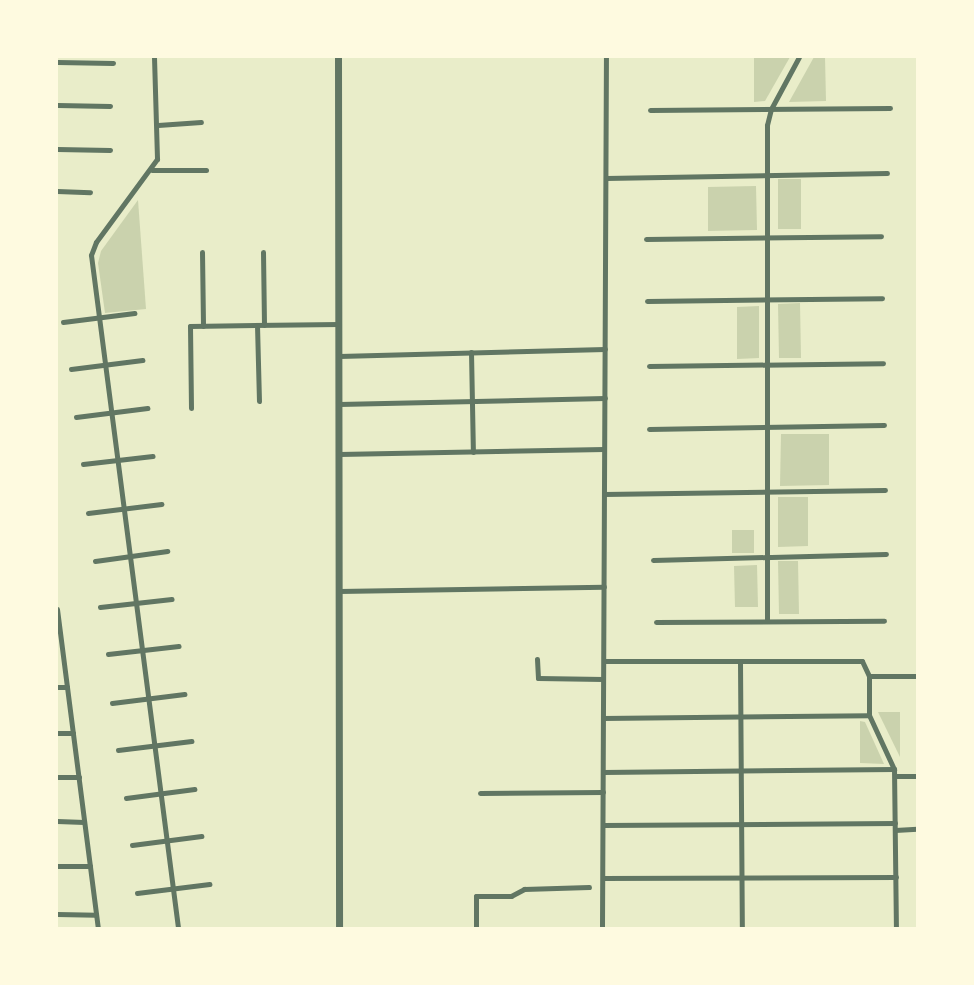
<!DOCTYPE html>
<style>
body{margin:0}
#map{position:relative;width:974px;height:985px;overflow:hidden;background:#e9edc9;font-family:Barlow,sans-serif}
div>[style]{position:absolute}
.green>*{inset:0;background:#cad2ad}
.minor>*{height:5px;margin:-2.5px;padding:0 2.5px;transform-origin:2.5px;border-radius:2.5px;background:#617663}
.tertiary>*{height:7px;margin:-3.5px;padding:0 3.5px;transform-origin:3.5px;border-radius:3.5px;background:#617663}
span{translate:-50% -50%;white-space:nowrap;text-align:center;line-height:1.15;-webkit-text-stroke:4.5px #fefae0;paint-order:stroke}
.frame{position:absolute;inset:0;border:58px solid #fefae0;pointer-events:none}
</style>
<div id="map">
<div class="green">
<div style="clip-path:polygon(754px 57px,790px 57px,765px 101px,754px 102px)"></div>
<div style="clip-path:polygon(814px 57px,825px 57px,826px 101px,789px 102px)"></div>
<div style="clip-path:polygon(778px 179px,801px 179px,801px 229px,778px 229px)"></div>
<div style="clip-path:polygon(756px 186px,757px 230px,708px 231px,708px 187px)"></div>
<div style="clip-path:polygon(138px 200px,146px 309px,105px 313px,98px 263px,101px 251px)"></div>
<div style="clip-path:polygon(800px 303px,801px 358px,779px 358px,778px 304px)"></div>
<div style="clip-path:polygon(759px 306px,759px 358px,737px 359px,737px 307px)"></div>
<div style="clip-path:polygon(781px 434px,829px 434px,829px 485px,780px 486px)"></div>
<div style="clip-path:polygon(778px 497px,808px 497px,808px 546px,778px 547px)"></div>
<div style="clip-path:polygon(732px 530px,754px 530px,754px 553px,732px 553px)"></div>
<div style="clip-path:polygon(778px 561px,798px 561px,799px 614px,779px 614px)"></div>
<div style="clip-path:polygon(757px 565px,758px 607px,735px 607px,734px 566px)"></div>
<div style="clip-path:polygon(878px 712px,900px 712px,900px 757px)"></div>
<div style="clip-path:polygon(860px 721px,865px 722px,884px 764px,860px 763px)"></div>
</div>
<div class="minor">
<div style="left:154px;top:57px;width:102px;rotate:88.3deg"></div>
<div style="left:157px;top:159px;width:103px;rotate:126.3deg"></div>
<div style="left:96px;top:242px;width:14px;rotate:111deg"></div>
<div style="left:91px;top:255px;width:679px;rotate:82.63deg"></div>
<div style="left:57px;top:62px;width:56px;rotate:1deg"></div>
<div style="left:57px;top:105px;width:53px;rotate:1.1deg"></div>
<div style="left:650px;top:110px;width:240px;rotate:-0.5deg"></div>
<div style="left:158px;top:125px;width:43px;rotate:-4deg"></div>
<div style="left:57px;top:149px;width:53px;rotate:1.1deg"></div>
<div style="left:152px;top:170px;width:54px"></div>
<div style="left:606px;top:178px;width:281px;rotate:-1deg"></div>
<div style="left:57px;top:191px;width:33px;rotate:2deg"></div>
<div style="left:646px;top:239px;width:235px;rotate:-0.7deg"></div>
<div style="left:202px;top:252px;width:74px;rotate:89.2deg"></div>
<div style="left:263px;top:252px;width:73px;rotate:89.2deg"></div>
<div style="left:647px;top:301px;width:235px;rotate:-0.7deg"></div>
<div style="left:63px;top:322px;width:72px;rotate:-7.2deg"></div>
<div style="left:257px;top:325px;width:76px;rotate:88.5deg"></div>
<div style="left:471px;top:352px;width:100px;rotate:88.9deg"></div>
<div style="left:339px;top:356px;width:266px;rotate:-1.5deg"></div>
<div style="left:649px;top:366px;width:234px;rotate:-0.7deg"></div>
<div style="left:71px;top:369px;width:72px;rotate:-7.2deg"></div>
<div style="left:339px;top:404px;width:266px;rotate:-1.3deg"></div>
<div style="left:191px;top:408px;width:82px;rotate:-90.7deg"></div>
<div style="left:190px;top:326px;width:149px;rotate:-0.8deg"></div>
<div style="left:76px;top:417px;width:72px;rotate:-7.2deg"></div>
<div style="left:649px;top:429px;width:235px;rotate:-1deg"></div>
<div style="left:339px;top:454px;width:265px;rotate:-1.1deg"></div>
<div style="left:83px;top:464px;width:70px;rotate:-6.5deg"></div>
<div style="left:604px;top:494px;width:281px;rotate:-0.8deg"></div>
<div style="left:88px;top:513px;width:74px;rotate:-7deg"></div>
<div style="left:653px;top:560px;width:233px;rotate:-1.5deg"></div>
<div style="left:95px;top:561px;width:73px;rotate:-7.9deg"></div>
<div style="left:339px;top:591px;width:265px;rotate:-0.9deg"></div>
<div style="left:100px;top:607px;width:72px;rotate:-6.3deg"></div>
<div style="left:57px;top:609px;width:322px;rotate:82.7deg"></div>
<div style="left:767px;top:621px;width:496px;rotate:-90deg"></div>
<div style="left:767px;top:125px;width:16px;rotate:-76deg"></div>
<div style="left:771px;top:109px;width:59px;rotate:-61.7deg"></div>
<div style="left:656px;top:622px;width:228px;rotate:-0.3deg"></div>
<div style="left:108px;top:654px;width:71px;rotate:-6.4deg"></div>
<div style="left:537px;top:659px;width:19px;rotate:87deg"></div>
<div style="left:538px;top:678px;width:65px;rotate:0.9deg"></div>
<div style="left:604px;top:661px;width:258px"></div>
<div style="left:862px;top:661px;width:17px;rotate:65deg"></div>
<div style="left:869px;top:676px;width:39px;rotate:90deg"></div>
<div style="left:869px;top:715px;width:60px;rotate:65.2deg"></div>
<div style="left:894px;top:769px;width:159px;rotate:89.3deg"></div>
<div style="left:740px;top:662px;width:266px;rotate:89.6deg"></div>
<div style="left:869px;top:676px;width:48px"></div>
<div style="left:57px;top:687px;width:10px"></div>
<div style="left:112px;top:703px;width:73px;rotate:-7.1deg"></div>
<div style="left:603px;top:718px;width:266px;rotate:-0.6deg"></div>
<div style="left:57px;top:733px;width:16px"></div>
<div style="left:118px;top:750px;width:74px;rotate:-7deg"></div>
<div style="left:603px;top:772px;width:291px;rotate:-0.6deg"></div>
<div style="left:895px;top:776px;width:22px"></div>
<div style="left:57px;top:777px;width:22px"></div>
<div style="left:480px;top:793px;width:123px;rotate:-0.5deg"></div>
<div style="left:126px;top:798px;width:69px;rotate:-7.5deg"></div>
<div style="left:57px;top:821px;width:27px;rotate:2deg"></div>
<div style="left:603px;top:825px;width:292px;rotate:-0.4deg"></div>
<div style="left:895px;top:830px;width:22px;rotate:-3deg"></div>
<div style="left:132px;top:845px;width:70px;rotate:-7.4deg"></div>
<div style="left:57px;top:866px;width:33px"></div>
<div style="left:603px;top:878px;width:293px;rotate:-0.2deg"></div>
<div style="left:137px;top:893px;width:73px;rotate:-7.1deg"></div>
<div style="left:57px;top:914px;width:39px;rotate:1deg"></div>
<div style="left:476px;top:928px;width:32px;rotate:-90deg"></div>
<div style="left:476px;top:896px;width:35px"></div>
<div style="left:511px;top:896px;width:15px;rotate:-28deg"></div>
<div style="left:524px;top:889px;width:65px;rotate:-1.8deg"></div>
<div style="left:602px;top:928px;width:871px;rotate:-89.74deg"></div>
</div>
<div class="tertiary">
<div style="left:338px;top:57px;width:871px;rotate:89.93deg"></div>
</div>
<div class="frame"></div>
</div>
